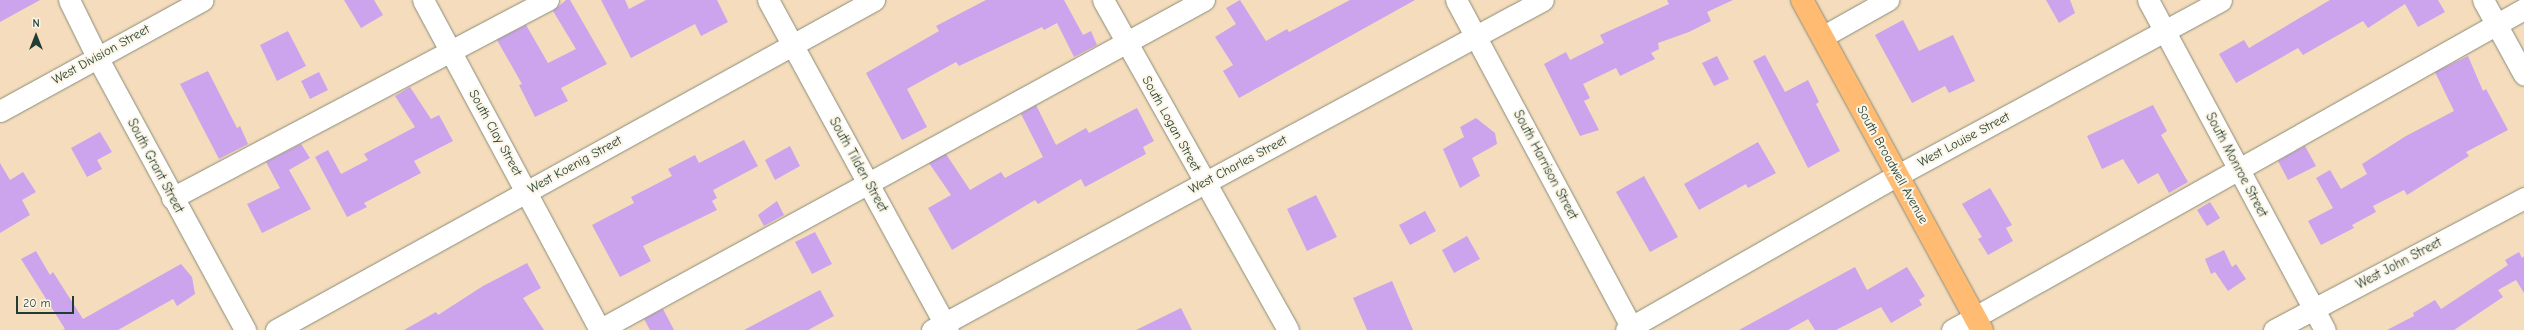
<!DOCTYPE html>
<style>
body{margin:0}
#map{position:relative;width:2524px;height:330px;overflow:hidden;background:#f4dcbc;font-family:"Comic Neue",sans-serif}
div>[style]{position:absolute}
.building>*{inset:0;background:#cca4ed}
.roads{filter:drop-shadow(0 0 1px #8a8c78) drop-shadow(0 0 1px #8a8c78)}
.minor>*{height:21px;margin:-10.5px;padding:0 10.5px;transform-origin:10.5px;border-radius:10.5px;background:#fff}
.major>*{height:22px;margin:-11px;padding:0 11px;transform-origin:11px;border-radius:11px;background:#ffbb71}
span{translate:-50% -50%;white-space:nowrap;text-align:center;line-height:1.15;-webkit-text-stroke:4px #fcf5e5;paint-order:stroke}
.street-label{font-size:13px;color:#1f3d34}
.north{position:absolute;left:16px;top:16px;width:40px;height:40px;-webkit-text-stroke:3px #fcf5e5;paint-order:stroke;rotate:0deg;font-size:11px;font-weight:700;line-height:16px;text-align:center;color:#1f3d34}
.north::after{content:'';display:block;margin:auto;width:14px;height:18px;background:#1f3d34;clip-path:polygon(50% 0,100% 100%,50% 72%,0 100%)}
.scale{position:absolute;left:16px;top:296px;width:58px;height:18px;box-sizing:border-box;border:2px solid #1f3d34;border-top:0;padding-left:5px;font-size:12px;line-height:14px;white-space:nowrap;color:#1f3d34;-webkit-text-stroke:3px #fcf5e5;paint-order:stroke}
</style>
<div id="map">
<div class="building">
<div style="clip-path:polygon(0 0,40px 0,0 22px)"></div>
<div style="clip-path:polygon(344px 0,374px 0,383px 15px,361px 28px)"></div>
<div style="clip-path:polygon(566px 0,570px 0,607px 64px,561px 88px,568px 101px,535px 117px,519px 85px,522px 84px,497px 40px,526px 25px,548px 63px,576px 49px,553px 11px)"></div>
<div style="clip-path:polygon(601px 0,625px 0,629px 9px,646px 0,717px 0,728px 22px,701px 36px,695px 24px,631px 58px)"></div>
<div style="clip-path:polygon(986px 0,1064px 0,1083px 35px,1091px 31px,1097px 45px,1074px 57px,1057px 23px,1044px 30px,1042px 27px,959px 66px,956px 62px,907px 89px,927px 127px,902px 140px,866px 73px,939px 31px,936px 26px)"></div>
<div style="clip-path:polygon(1240px 0,1266px 41px,1287px 29px,1289px 32px,1350px 0,1415px 0,1239px 98px,1223px 71px,1233px 65px,1215px 37px,1236px 24px,1226px 8px)"></div>
<div style="clip-path:polygon(1667px 0,1733px 0,1707px 12px,1711px 21px,1689px 32px,1658px 43px,1659px 49px,1651px 53px,1655px 59px,1620px 76px,1616px 68px,1583px 84px,1590px 98px,1584px 101px,1599px 130px,1580px 136px,1544px 64px,1566px 52px,1570px 60px,1604px 43px,1600px 35px,1669px 4px)"></div>
<div style="clip-path:polygon(2046px 0,2070px 0,2075px 13px,2059px 23px)"></div>
<div style="clip-path:polygon(2330px 0,2438px 0,2445px 12px,2418px 27px,2405px 4px,2368px 28px,2363px 21px,2303px 55px,2298px 48px,2236px 83px,2219px 54px,2244px 40px,2249px 48px)"></div>
<div style="clip-path:polygon(1903px 20px,1919px 51px,1953px 35px,1975px 81px,1949px 93px,1945px 86px,1912px 103px,1875px 35px)"></div>
<div style="clip-path:polygon(288px 31px,306px 66px,277px 81px,260px 45px)"></div>
<div style="clip-path:polygon(1765px 55px,1785px 92px,1808px 80px,1819px 102px,1816px 104px,1840px 151px,1808px 168px,1753px 61px)"></div>
<div style="clip-path:polygon(1717px 56px,1729px 79px,1714px 86px,1702px 63px)"></div>
<div style="clip-path:polygon(2468px 56px,2483px 91px,2486px 89px,2508px 130px,2466px 152px,2469px 156px,2407px 195px,2404px 190px,2373px 206px,2376px 212px,2352px 225px,2354px 228px,2321px 245px,2308px 221px,2333px 208px,2316px 178px,2330px 170px,2341px 189px,2367px 174px,2362px 164px,2406px 136px,2454px 111px,2435px 72px)"></div>
<div style="clip-path:polygon(208px 71px,237px 128px,240px 126px,248px 144px,219px 159px,180px 84px)"></div>
<div style="clip-path:polygon(319px 72px,328px 90px,310px 99px,301px 81px)"></div>
<div style="clip-path:polygon(410px 87px,431px 119px,439px 115px,453px 141px,414px 161px,421px 173px,364px 203px,367px 207px,347px 217px,315px 157px,328px 150px,341px 174px,368px 160px,364px 154px,415px 127px,395px 96px)"></div>
<div style="clip-path:polygon(1036px 105px,1056px 145px,1086px 128px,1089px 133px,1137px 108px,1154px 141px,1143px 147px,1146px 154px,1085px 187px,1081px 179px,1038px 204px,1035px 200px,952px 250px,928px 208px,951px 195px,929px 163px,946px 154px,970px 190px,1001px 172px,1005px 178px,1043px 157px,1021px 114px)"></div>
<div style="clip-path:polygon(2153px 105px,2167px 131px,2161px 135px,2188px 182px,2169px 193px,2158px 173px,2138px 184px,2123px 159px,2102px 169px,2087px 136px)"></div>
<div style="clip-path:polygon(1476px 118px,1495px 133px,1497px 144px,1472px 158px,1480px 176px,1460px 188px,1443px 149px,1464px 137px,1460px 127px)"></div>
<div style="clip-path:polygon(100px 132px,112px 152px,97px 160px,102px 169px,87px 177px,71px 148px)"></div>
<div style="clip-path:polygon(744px 140px,758px 166px,713px 190px,717px 198px,712px 201px,717px 210px,643px 246px,651px 261px,620px 277px,592px 225px,634px 203px,631px 197px,672px 176px,668px 169px,695px 155px,699px 163px)"></div>
<div style="clip-path:polygon(1758px 142px,1776px 173px,1748px 188px,1746px 184px,1699px 210px,1684px 184px)"></div>
<div style="clip-path:polygon(301px 144px,310px 158px,289px 170px,311px 209px,262px 233px,247px 204px,280px 188px,266px 162px)"></div>
<div style="clip-path:polygon(790px 146px,800px 166px,775px 180px,765px 160px)"></div>
<div style="clip-path:polygon(2305px 146px,2316px 166px,2288px 180px,2278px 161px)"></div>
<div style="clip-path:polygon(0 163px,10px 180px,23px 172px,36px 192px,22px 200px,30px 215px,0 233px)"></div>
<div style="clip-path:polygon(1644px 176px,1678px 237px,1650px 252px,1616px 192px)"></div>
<div style="clip-path:polygon(1990px 188px,2012px 225px,2006px 228px,2013px 241px,1988px 255px,1978px 239px,1982px 237px,1962px 204px)"></div>
<div style="clip-path:polygon(1316px 195px,1337px 237px,1307px 251px,1287px 209px)"></div>
<div style="clip-path:polygon(777px 201px,784px 215px,764px 226px,758px 215px)"></div>
<div style="clip-path:polygon(2210px 202px,2220px 218px,2207px 226px,2197px 210px)"></div>
<div style="clip-path:polygon(1425px 211px,1436px 231px,1410px 245px,1399px 225px)"></div>
<div style="clip-path:polygon(815px 232px,832px 264px,812px 274px,795px 242px)"></div>
<div style="clip-path:polygon(1467px 236px,1480px 259px,1454px 273px,1442px 250px)"></div>
<div style="clip-path:polygon(2224px 250px,2232px 267px,2236px 264px,2246px 279px,2228px 291px,2215px 272px,2211px 274px,2205px 259px)"></div>
<div style="clip-path:polygon(36px 251px,50px 275px,53px 272px,83px 319px,181px 264px,192px 277px,195px 294px,177px 306px,173px 299px,118px 330px,62px 330px,65px 329px,21px 259px)"></div>
<div style="clip-path:polygon(2519px 252px,2522px 258px,2524px 256px,2524px 293px,2516px 280px,2498px 290px,2503px 297px,2454px 330px,2387px 330px,2414px 316px,2413px 313px,2435px 300px,2441px 309px,2508px 265px,2505px 260px)"></div>
<div style="clip-path:polygon(527px 263px,541px 288px,523px 298px,544px 330px,404px 330px,436px 312px,438px 315px,483px 286px)"></div>
<div style="clip-path:polygon(1855px 267px,1867px 290px,1907px 267px,1925px 296px,1919px 300px,1922px 305px,1891px 323px,1881px 307px,1836px 330px,1815px 330px,1808px 319px,1788px 330px,1739px 330px)"></div>
<div style="clip-path:polygon(1392px 281px,1413px 330px,1367px 330px,1353px 298px)"></div>
<div style="clip-path:polygon(820px 290px,834px 316px,808px 330px,744px 330px)"></div>
<div style="clip-path:polygon(1181px 308px,1192px 330px,1136px 330px)"></div>
<div style="clip-path:polygon(663px 309px,674px 330px,650px 330px,644px 319px)"></div>
</div>
<div class="roads">
<div class="minor">
<div style="left:69px;top:0;width:64px;rotate:63.8deg"></div>
<div style="left:97px;top:57px;width:311px;rotate:61.5deg"></div>
<div style="left:423px;top:0;width:374px;rotate:61.8deg"></div>
<div style="left:768px;top:0;width:376px;rotate:61.4deg"></div>
<div style="left:1103px;top:0;width:378px;rotate:60.7deg"></div>
<div style="left:1456px;top:0;width:374px;rotate:61.8deg"></div>
<div style="left:2148px;top:0;width:374px;rotate:61.8deg"></div>
<div style="left:2483px;top:0;width:85px;rotate:61.3deg"></div>
<div style="left:1822px;top:37px;width:76px;rotate:-29.3deg"></div>
<div style="left:0;top:111px;width:231px;rotate:-28.7deg"></div>
<div style="left:172px;top:198px;width:425px;rotate:-27.8deg"></div>
<div style="left:276px;top:330px;width:683px;rotate:-28.89deg"></div>
<div style="left:599px;top:330px;width:689px;rotate:-28.61deg"></div>
<div style="left:932px;top:330px;width:694px;rotate:-28.37deg"></div>
<div style="left:1626px;top:330px;width:313px;rotate:-29.7deg"></div>
<div style="left:1898px;top:175px;width:367px;rotate:-28.4deg"></div>
<div style="left:1952px;top:330px;width:656px;rotate:-29.3deg"></div>
<div style="left:2274px;top:330px;width:283px;rotate:-27.8deg"></div>
</div>
<div class="major">
<div style="left:1802px;top:0;width:376px;rotate:61.4deg"></div>
</div>
</div>
<div class="street-label">
<span style="left:101px;top:55px;rotate:-29deg">West Division Street</span>
<span style="left:1171px;top:124px;rotate:61deg">South Logan Street</span>
<span style="left:495px;top:133px;rotate:61deg">South Clay Street</span>
<span style="left:1964px;top:140px;rotate:-28deg">West Louise Street</span>
<span style="left:575px;top:165px;rotate:-29deg">West Koenig Street</span>
<span style="left:858px;top:165px;rotate:61deg">South Tilden Street</span>
<span style="left:1238px;top:165px;rotate:-28deg">West Charles Street</span>
<span style="left:1545px;top:165px;rotate:62deg">South Harrison Street</span>
<span style="left:1892px;top:165px;rotate:61deg">South Broadwell Avenue</span>
<span style="left:2236px;top:165px;rotate:62deg">South Monroe Street</span>
<span style="left:155px;top:166px;rotate:62deg">South Grant Street</span>
<span style="left:2399px;top:264px;rotate:-28deg">West John Street</span>
</div>
<div class="north">N</div>
<div class="scale">20 m</div>
</div>
